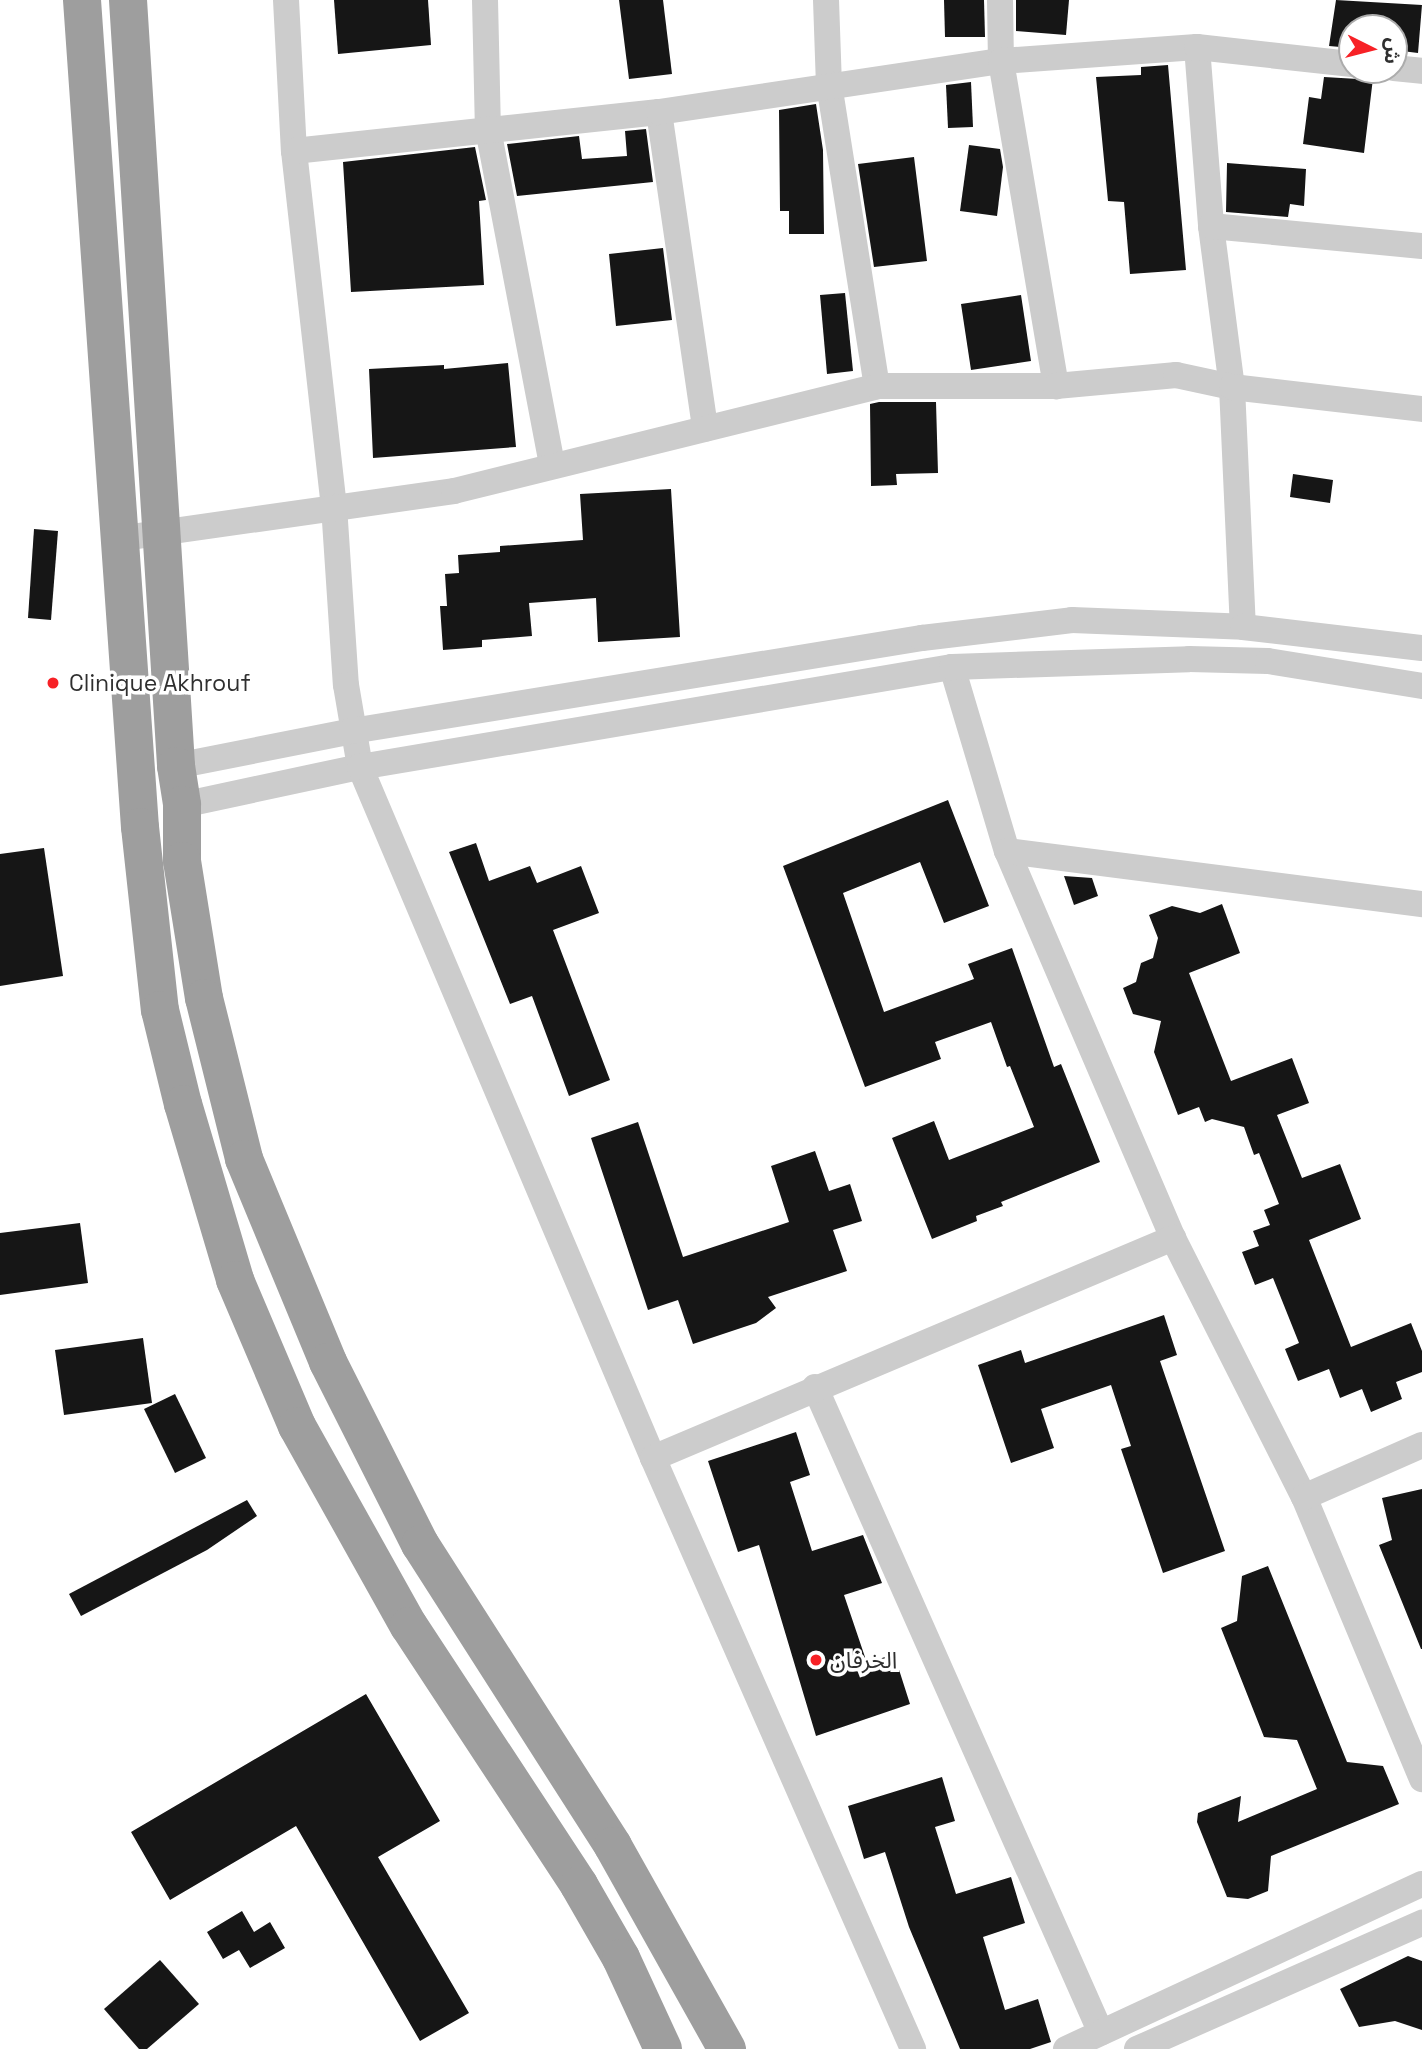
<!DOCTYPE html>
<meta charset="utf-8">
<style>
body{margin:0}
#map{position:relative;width:1422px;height:2049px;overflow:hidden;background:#fff;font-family:"Space Grotesk","Noto Sans Arabic",sans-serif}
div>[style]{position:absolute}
.building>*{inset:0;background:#161616}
.minor>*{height:26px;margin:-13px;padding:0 13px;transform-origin:13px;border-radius:13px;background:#ccc}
.trunk>*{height:38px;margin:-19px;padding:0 19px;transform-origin:19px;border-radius:19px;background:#9e9e9e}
.dots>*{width:19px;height:19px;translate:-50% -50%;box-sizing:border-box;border:4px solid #fff;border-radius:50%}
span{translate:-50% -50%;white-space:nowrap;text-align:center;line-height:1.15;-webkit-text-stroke:7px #fff;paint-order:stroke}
.poi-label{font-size:23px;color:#2f2f2f}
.left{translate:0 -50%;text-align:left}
.north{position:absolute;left:1338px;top:14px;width:70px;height:70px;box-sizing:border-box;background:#fff;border:2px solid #acacac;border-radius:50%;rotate:96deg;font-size:19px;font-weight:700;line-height:28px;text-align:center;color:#2f2f2f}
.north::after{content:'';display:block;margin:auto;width:24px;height:32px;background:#f72126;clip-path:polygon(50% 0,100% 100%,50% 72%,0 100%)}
</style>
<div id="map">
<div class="building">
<div style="clip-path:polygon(334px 0,428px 0,431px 45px,338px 54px)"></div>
<div style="clip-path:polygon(619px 0,663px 0,672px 74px,629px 79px)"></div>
<div style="clip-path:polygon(944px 0,984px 0,985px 37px,945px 37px)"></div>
<div style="clip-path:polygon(1016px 0,1069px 0,1066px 35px,1016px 31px)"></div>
<div style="clip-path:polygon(1336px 0,1422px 5px,1418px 53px,1394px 50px,1394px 28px,1352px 28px,1352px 48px,1329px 46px)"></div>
<div style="clip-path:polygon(1168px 65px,1186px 270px,1130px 274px,1124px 202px,1108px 201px,1096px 77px,1141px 75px,1141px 67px)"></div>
<div style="clip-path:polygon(1366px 70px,1374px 70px,1364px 153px,1303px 144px,1309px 97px,1321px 99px,1324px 77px,1358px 79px)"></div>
<div style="clip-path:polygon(971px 82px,973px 127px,948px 128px,946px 85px)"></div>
<div style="clip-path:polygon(816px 104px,823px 150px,824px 234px,789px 234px,789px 211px,780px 211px,779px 110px)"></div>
<div style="clip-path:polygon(646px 129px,653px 182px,517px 196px,507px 144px,579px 136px,582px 159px,627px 156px,625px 131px)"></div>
<div style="clip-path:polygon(969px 145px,1000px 149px,1003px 167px,997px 216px,960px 211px)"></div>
<div style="clip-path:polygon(475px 147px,486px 200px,479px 201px,484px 285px,351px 292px,343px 162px)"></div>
<div style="clip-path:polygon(914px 157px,927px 261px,874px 267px,858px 164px)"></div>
<div style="clip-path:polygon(1227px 163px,1306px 169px,1304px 206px,1290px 204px,1288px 217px,1226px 212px)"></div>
<div style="clip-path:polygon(663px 248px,672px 320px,616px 326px,609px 254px)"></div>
<div style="clip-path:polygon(845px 293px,853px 371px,827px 374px,820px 295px)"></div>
<div style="clip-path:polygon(1021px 295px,1031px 361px,971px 370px,961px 304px)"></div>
<div style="clip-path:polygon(508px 363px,516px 447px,373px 458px,369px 369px,444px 365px,444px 369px)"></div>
<div style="clip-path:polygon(879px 402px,936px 402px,938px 473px,896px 474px,897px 485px,871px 486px,870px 404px)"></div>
<div style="clip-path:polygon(1293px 474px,1333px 480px,1330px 503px,1290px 497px)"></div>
<div style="clip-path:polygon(671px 489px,680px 637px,598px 642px,596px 598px,529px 603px,532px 636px,482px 640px,482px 647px,443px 650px,440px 606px,447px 606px,445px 574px,459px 573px,458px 555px,500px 552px,500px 546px,583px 540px,580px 494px)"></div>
<div style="clip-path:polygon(34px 529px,58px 531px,51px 620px,28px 618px)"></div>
<div style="clip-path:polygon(948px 800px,989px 906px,944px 923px,920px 862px,843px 893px,884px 1012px,974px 979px,968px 964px,1012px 948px,1054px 1067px,1061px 1064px,1100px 1162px,1001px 1202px,1003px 1206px,976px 1216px,977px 1221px,932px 1239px,892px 1138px,934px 1121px,949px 1160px,1034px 1127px,1010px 1066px,1007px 1067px,991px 1022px,935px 1042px,941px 1059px,865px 1087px,783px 866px)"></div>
<div style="clip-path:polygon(476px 843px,489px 881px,530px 866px,537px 883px,581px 866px,599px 913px,553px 930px,610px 1080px,569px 1096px,532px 996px,510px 1004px,449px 852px)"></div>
<div style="clip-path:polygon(44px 848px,63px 976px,0 986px,0 854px)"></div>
<div style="clip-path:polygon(1064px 876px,1092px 878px,1098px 896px,1074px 905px)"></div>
<div style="clip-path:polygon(1222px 904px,1240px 953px,1189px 973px,1231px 1081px,1292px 1058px,1309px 1103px,1277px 1115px,1302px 1178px,1340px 1164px,1361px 1219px,1309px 1240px,1351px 1347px,1411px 1323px,1422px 1351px,1422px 1372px,1396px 1382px,1402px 1399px,1371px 1412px,1362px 1389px,1340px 1398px,1329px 1369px,1298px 1381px,1285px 1349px,1299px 1343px,1273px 1278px,1255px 1285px,1242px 1252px,1259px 1246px,1253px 1231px,1270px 1225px,1264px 1210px,1279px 1204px,1259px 1153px,1254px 1155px,1244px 1127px,1212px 1119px,1205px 1122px,1199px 1107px,1178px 1115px,1154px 1052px,1161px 1021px,1133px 1014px,1123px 988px,1136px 982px,1141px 963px,1153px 958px,1158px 938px,1149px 915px,1172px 906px,1200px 913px)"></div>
<div style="clip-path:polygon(638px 1122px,683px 1257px,789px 1222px,771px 1166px,815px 1151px,829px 1191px,850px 1184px,862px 1221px,833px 1230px,847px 1271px,768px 1297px,776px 1308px,756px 1323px,693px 1344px,678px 1300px,648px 1310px,591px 1138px)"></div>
<div style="clip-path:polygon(80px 1223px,88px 1283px,0 1295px,0 1233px)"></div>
<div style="clip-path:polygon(1164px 1315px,1177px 1355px,1160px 1361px,1225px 1551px,1163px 1573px,1121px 1449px,1131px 1446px,1111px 1385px,1041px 1409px,1054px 1448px,1011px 1463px,978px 1365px,1021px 1350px,1025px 1363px)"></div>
<div style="clip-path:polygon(143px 1338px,152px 1403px,64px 1415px,55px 1350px)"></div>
<div style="clip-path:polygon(175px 1394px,206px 1458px,175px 1473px,144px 1409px)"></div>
<div style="clip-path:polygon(796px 1432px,810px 1475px,790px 1482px,812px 1551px,863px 1535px,882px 1583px,844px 1595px,867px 1663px,894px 1654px,910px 1704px,816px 1736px,759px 1545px,738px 1552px,708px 1461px)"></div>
<div style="clip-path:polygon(1422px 1489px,1422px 1649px,1421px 1649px,1379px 1545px,1392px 1540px,1382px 1498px)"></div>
<div style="clip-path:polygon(247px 1500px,257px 1516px,207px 1550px,81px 1616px,69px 1594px)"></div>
<div style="clip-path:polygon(1268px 1566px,1347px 1762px,1383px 1766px,1399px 1804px,1271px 1856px,1268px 1891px,1248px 1899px,1227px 1897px,1197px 1822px,1198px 1813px,1241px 1796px,1238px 1822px,1317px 1789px,1297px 1740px,1264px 1737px,1221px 1628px,1237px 1621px,1242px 1576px)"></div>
<div style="clip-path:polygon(366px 1694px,440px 1821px,378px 1857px,469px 2013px,420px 2041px,296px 1826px,170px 1900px,131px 1832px)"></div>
<div style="clip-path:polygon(942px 1777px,955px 1821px,935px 1827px,956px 1894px,1011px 1877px,1025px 1923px,983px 1937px,1005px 2010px,1038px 1999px,1051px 2042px,1030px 2049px,960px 2049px,909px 1927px,885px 1852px,864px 1859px,848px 1806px)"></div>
<div style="clip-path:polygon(242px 1911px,254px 1932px,270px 1922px,285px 1948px,250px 1968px,239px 1950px,223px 1959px,207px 1932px)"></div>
<div style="clip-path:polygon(1408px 1956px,1422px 1961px,1422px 2030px,1395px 2021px,1359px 2027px,1340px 1989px)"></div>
<div style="clip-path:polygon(160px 1960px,199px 2004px,147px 2049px,139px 2049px,104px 2009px)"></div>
</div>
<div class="minor">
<div style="left:286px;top:0;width:151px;rotate:87deg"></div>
<div style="left:294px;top:151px;width:357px;rotate:83.6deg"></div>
<div style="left:334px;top:506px;width:179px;rotate:86.2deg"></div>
<div style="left:346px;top:685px;width:83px;rotate:80.3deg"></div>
<div style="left:360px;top:767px;width:751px;rotate:67.02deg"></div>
<div style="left:653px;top:1458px;width:646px;rotate:66.25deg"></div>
<div style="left:485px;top:0;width:129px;rotate:88.7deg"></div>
<div style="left:488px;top:129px;width:342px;rotate:79.2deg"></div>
<div style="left:826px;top:0;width:84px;rotate:88deg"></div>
<div style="left:829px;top:84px;width:306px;rotate:81deg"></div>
<div style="left:1000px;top:0;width:61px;rotate:89.1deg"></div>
<div style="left:1001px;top:61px;width:330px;rotate:80.4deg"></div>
<div style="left:1197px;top:47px;width:180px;rotate:85.5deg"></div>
<div style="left:1211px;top:226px;width:162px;rotate:82.6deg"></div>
<div style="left:1232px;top:387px;width:240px;rotate:87.4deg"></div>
<div style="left:1394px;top:68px;width:28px;rotate:6deg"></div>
<div style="left:659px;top:112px;width:320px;rotate:81.7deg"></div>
<div style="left:294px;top:151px;width:367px;rotate:-6.1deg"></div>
<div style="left:659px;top:112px;width:346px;rotate:-8.5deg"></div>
<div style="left:1001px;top:61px;width:196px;rotate:-4.1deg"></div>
<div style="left:1197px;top:47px;width:156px;rotate:6.3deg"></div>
<div style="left:1211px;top:226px;width:212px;rotate:5.4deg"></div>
<div style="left:117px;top:539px;width:340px;rotate:-8.1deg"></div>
<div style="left:454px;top:491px;width:436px;rotate:-13.9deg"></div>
<div style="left:877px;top:386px;width:179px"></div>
<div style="left:1056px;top:386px;width:121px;rotate:-5.2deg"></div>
<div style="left:1176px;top:375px;width:57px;rotate:12.1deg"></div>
<div style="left:1232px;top:387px;width:191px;rotate:6.6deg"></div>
<div style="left:952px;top:667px;width:192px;rotate:73.4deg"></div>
<div style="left:1007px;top:851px;width:421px;rotate:66.8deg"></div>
<div style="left:1173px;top:1238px;width:290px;rotate:63.2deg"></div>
<div style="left:1304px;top:1497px;width:306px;rotate:67.3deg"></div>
<div style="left:176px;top:766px;width:179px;rotate:-11.2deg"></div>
<div style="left:352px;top:731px;width:578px;rotate:-9.27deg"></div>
<div style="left:922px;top:638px;width:151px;rotate:-6.8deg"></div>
<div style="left:1072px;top:620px;width:171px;rotate:2.3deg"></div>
<div style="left:1243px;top:627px;width:180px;rotate:6.7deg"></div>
<div style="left:182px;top:805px;width:182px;rotate:-12.1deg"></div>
<div style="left:360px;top:767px;width:600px;rotate:-9.59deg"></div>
<div style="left:952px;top:667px;width:237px;rotate:-1.9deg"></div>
<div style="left:1189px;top:659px;width:79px;rotate:1.5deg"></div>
<div style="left:1268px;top:661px;width:156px;rotate:9.2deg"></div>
<div style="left:1007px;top:851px;width:418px;rotate:7.3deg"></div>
<div style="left:815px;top:1387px;width:706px;rotate:66.12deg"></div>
<div style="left:653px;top:1458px;width:565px;rotate:-22.93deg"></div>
<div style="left:1304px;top:1497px;width:129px;rotate:-23.8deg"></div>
<div style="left:1066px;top:2049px;width:392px;rotate:-24.9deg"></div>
<div style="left:1137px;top:2049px;width:312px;rotate:-23.9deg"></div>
</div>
<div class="trunk">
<div style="left:82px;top:0;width:829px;rotate:85.99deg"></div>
<div style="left:140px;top:827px;width:184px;rotate:83.8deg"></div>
<div style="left:160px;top:1010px;width:97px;rotate:76.3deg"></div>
<div style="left:183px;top:1104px;width:184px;rotate:73.5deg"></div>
<div style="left:235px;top:1280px;width:159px;rotate:67deg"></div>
<div style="left:297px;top:1426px;width:229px;rotate:60.8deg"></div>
<div style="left:409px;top:1626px;width:310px;rotate:56.7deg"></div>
<div style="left:579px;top:1885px;width:84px;rotate:60.1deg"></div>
<div style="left:621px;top:1958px;width:100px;rotate:65.2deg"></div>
<div style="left:128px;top:0;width:768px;rotate:86.41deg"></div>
<div style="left:176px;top:766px;width:39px;rotate:81deg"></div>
<div style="left:182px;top:805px;width:56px;rotate:90deg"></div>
<div style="left:182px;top:861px;width:139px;rotate:80.9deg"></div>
<div style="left:204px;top:998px;width:166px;rotate:76deg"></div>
<div style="left:244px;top:1159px;width:220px;rotate:67.5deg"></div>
<div style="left:328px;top:1362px;width:204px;rotate:63.2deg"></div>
<div style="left:420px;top:1544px;width:358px;rotate:57.4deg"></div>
<div style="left:613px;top:1846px;width:233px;rotate:60.7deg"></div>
</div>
<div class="dots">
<div style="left:53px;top:683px;background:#f72126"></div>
<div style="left:816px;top:1660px;background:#f72126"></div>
</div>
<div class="poi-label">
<span class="left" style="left:69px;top:683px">Clinique Akhrouf</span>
<span class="left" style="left:830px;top:1660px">الخرفان</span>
</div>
<div class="north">ش</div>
</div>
